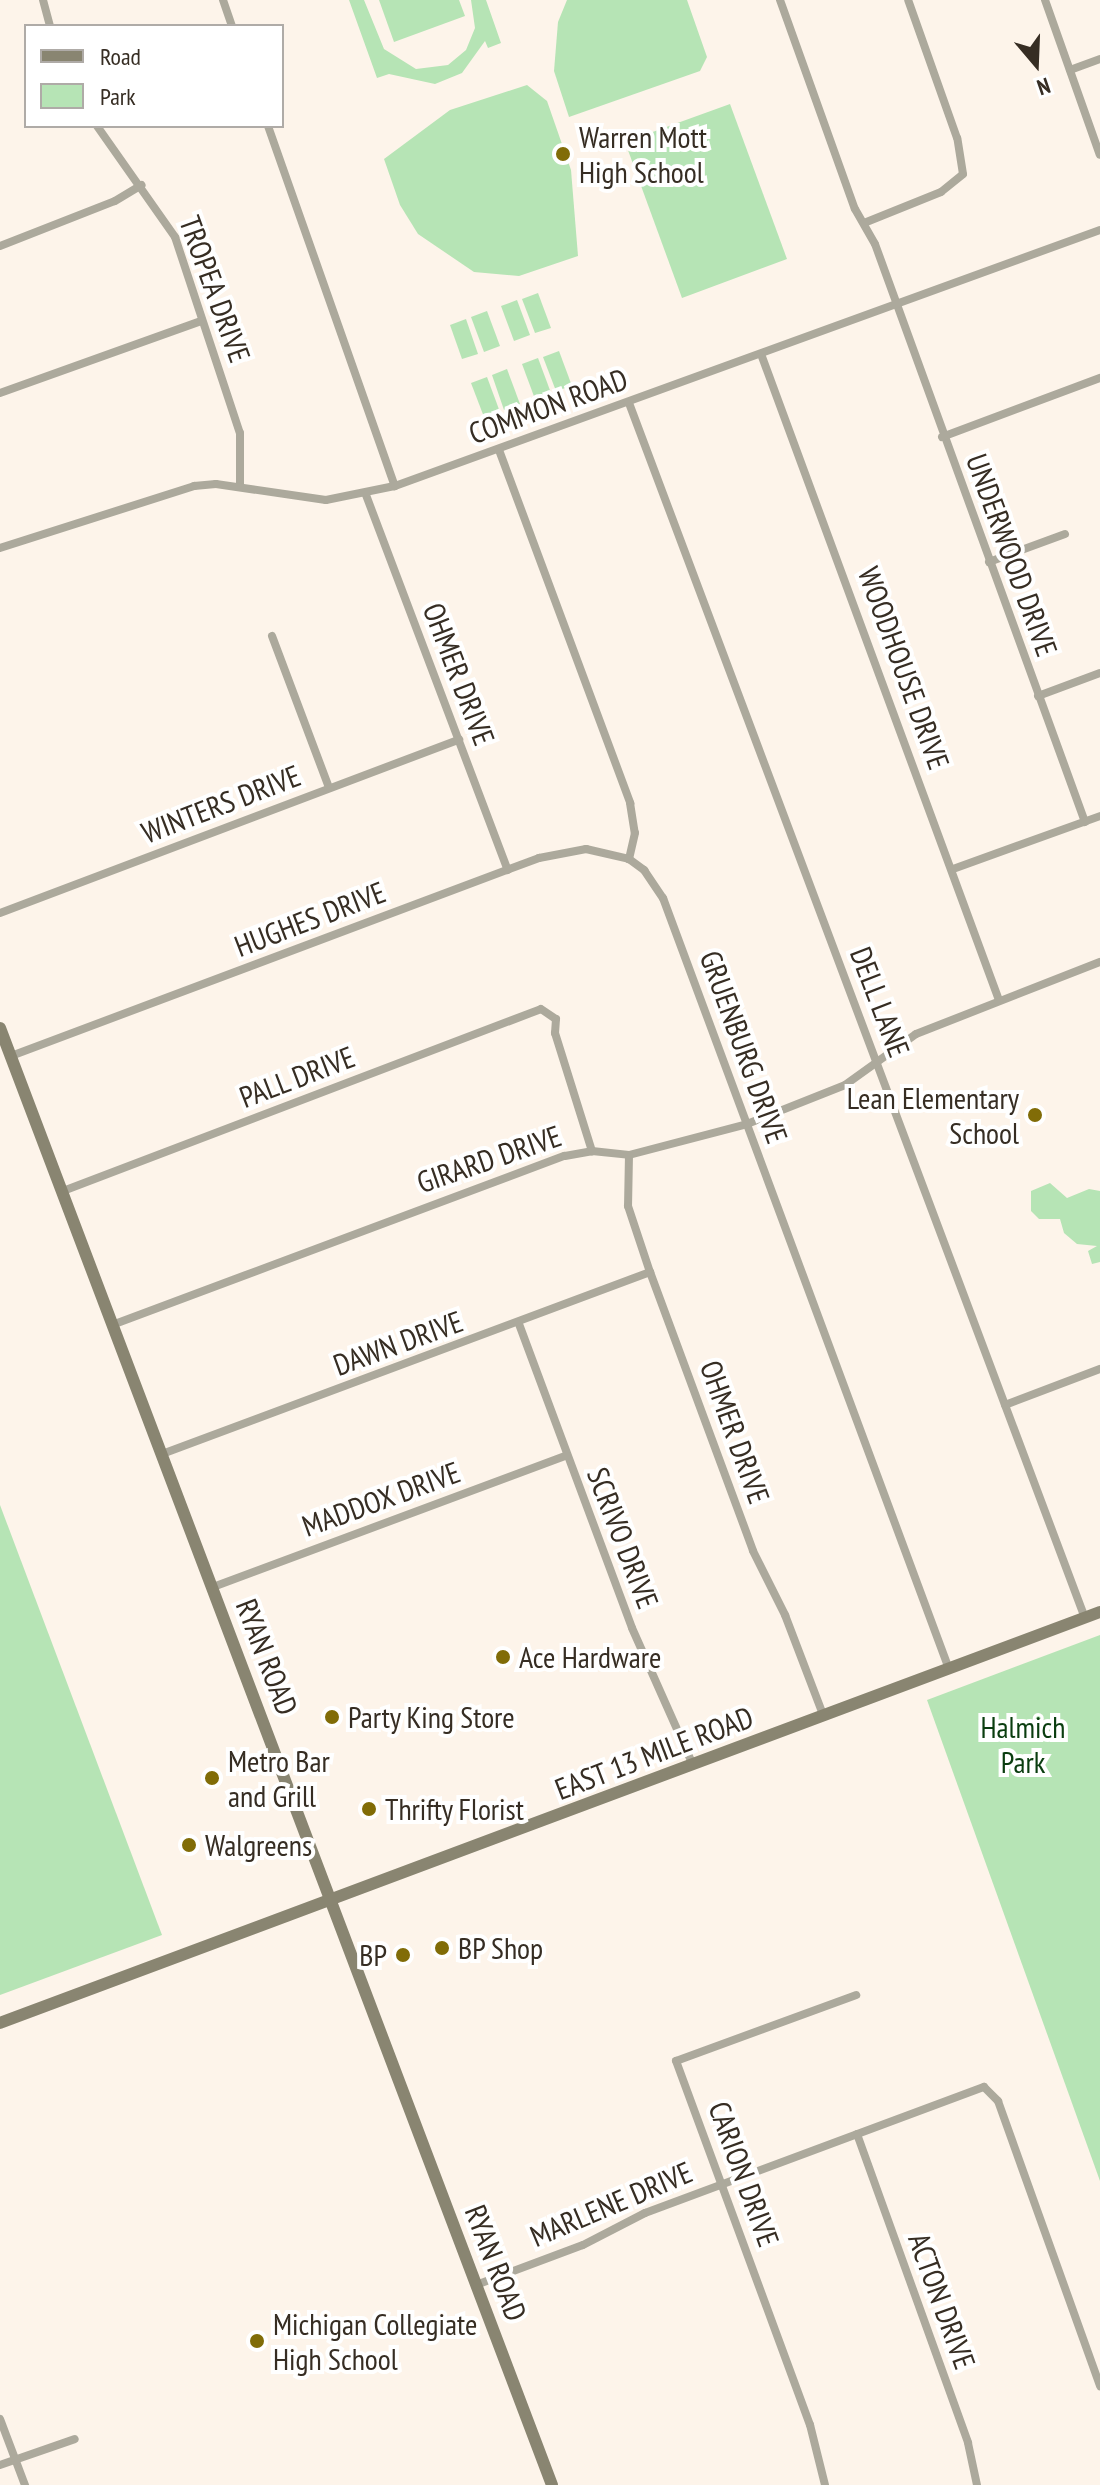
<!DOCTYPE html>
<style>
body{margin:0}
#map{position:relative;width:1100px;height:2485px;overflow:hidden;background:#fdf4ea;font-family:"PT Sans Narrow",sans-serif}
div>[style]{position:absolute}
.green>*{inset:0;background:#b6e4b5}
.minor>*{height:8px;margin:-4px;padding:0 4px;transform-origin:4px;border-radius:4px;background:#aca99c}
.secondary>*{height:12px;margin:-6px;padding:0 6px;transform-origin:6px;border-radius:6px;background:#898571}
.dots>*{width:22px;height:22px;translate:-50% -50%;box-sizing:border-box;border:4px solid #fff;border-radius:50%}
span{translate:-50% -50%;white-space:nowrap;text-align:center;line-height:1.15;-webkit-text-stroke:8px #fff;paint-order:stroke}
.poi-label{font-size:30px;color:#362d23}
.left{translate:0 -50%;text-align:left}
.right{translate:-100% -50%;text-align:right}
.street-label{font-size:30px;color:#362d23}
.park-label{font-size:30px;color:#0a3d0f}
.legend{position:absolute;left:24px;top:24px;width:260px;height:104px;box-sizing:border-box;background:#fff;border:2px solid #afaba7;margin:0;padding:10px 14px;list-style:none;font-size:24px;color:#362d23}
.legend li{display:flex;align-items:center;gap:16px;height:40px}
.legend b{width:40px;border:2px solid #afaba7}
.north{position:absolute;left:996px;top:24px;width:80px;height:80px;-webkit-text-stroke:6px #fff;paint-order:stroke;rotate:161deg;font-size:22px;font-weight:700;line-height:32px;text-align:center;color:#362d23}
.north::after{content:'';display:block;margin:auto;width:28px;height:36px;background:#362d23;clip-path:polygon(50% 0,100% 100%,50% 72%,0 100%)}
</style>
<div id="map">
<div class="green">
<div style="clip-path:polygon(349px 0,364px 0,384px 49px,416px 69px,448px 65px,466px 50px,475px 28px,471px 0,486px 0,501px 43px,488px 48px,485px 41px,462px 73px,435px 84px,389px 74px,377px 78px)"></div>
<div style="clip-path:polygon(379px 0,459px 0,465px 16px,394px 42px)"></div>
<div style="clip-path:polygon(567px 0,687px 0,707px 57px,700px 71px,569px 117px,554px 71px,558px 22px)"></div>
<div style="clip-path:polygon(527px 85px,547px 101px,571px 170px,578px 256px,519px 276px,474px 272px,418px 234px,400px 205px,384px 159px,450px 110px)"></div>
<div style="clip-path:polygon(730px 104px,787px 259px,682px 298px,625px 142px)"></div>
<div style="clip-path:polygon(538px 293px,551px 328px,535px 333px,522px 299px)"></div>
<div style="clip-path:polygon(517px 300px,530px 335px,514px 341px,501px 306px)"></div>
<div style="clip-path:polygon(487px 311px,500px 346px,484px 352px,471px 317px)"></div>
<div style="clip-path:polygon(466px 319px,478px 354px,462px 359px,450px 325px)"></div>
<div style="clip-path:polygon(559px 351px,572px 386px,556px 391px,543px 357px)"></div>
<div style="clip-path:polygon(538px 358px,551px 393px,535px 399px,522px 364px)"></div>
<div style="clip-path:polygon(507px 369px,520px 404px,504px 410px,492px 375px)"></div>
<div style="clip-path:polygon(487px 377px,500px 412px,484px 417px,471px 383px)"></div>
<div style="clip-path:polygon(1050px 1183px,1067px 1198px,1089px 1189px,1100px 1191px,1100px 1262px,1092px 1264px,1088px 1251px,1097px 1246px,1077px 1244px,1064px 1233px,1060px 1219px,1039px 1219px,1031px 1211px,1031px 1191px)"></div>
<div style="clip-path:polygon(0 1505px,162px 1935px,0 1995px)"></div>
<div style="clip-path:polygon(1100px 1635px,1100px 2181px,927px 1700px)"></div>
</div>
<div class="minor">
<div style="left:43px;top:0;width:27px;rotate:75deg"></div>
<div style="left:223px;top:0;width:28px;rotate:71deg"></div>
<div style="left:780px;top:0;width:222px;rotate:70.3deg"></div>
<div style="left:855px;top:209px;width:40px;rotate:60.3deg"></div>
<div style="left:875px;top:244px;width:615px;rotate:70.03deg"></div>
<div style="left:1045px;top:0;width:164px;rotate:70.5deg"></div>
<div style="left:1070px;top:70px;width:32px;rotate:-20deg"></div>
<div style="left:97px;top:126px;width:136px;rotate:54.9deg"></div>
<div style="left:175px;top:237px;width:206px;rotate:71.7deg"></div>
<div style="left:240px;top:433px;width:54px;rotate:90deg"></div>
<div style="left:268px;top:126px;width:382px;rotate:70.6deg"></div>
<div style="left:864px;top:223px;width:83px;rotate:-21.9deg"></div>
<div style="left:941px;top:192px;width:28px;rotate:-39deg"></div>
<div style="left:963px;top:174px;width:36px;rotate:-99deg"></div>
<div style="left:957px;top:138px;width:146px;rotate:-109.5deg"></div>
<div style="left:0;top:246px;width:123px;rotate:-21.4deg"></div>
<div style="left:115px;top:201px;width:31px;rotate:-31deg"></div>
<div style="left:761px;top:354px;width:688px;rotate:69.78deg"></div>
<div style="left:0;top:393px;width:214px;rotate:-19.7deg"></div>
<div style="left:629px;top:403px;width:1298px;rotate:69.43deg"></div>
<div style="left:942px;top:437px;width:169px;rotate:-20.5deg"></div>
<div style="left:499px;top:450px;width:377px;rotate:69.6deg"></div>
<div style="left:630px;top:803px;width:30px;rotate:81deg"></div>
<div style="left:635px;top:833px;width:27px;rotate:103deg"></div>
<div style="left:366px;top:495px;width:401px;rotate:69.3deg"></div>
<div style="left:0;top:548px;width:204px;rotate:-17.7deg"></div>
<div style="left:194px;top:486px;width:22px;rotate:-5deg"></div>
<div style="left:216px;top:484px;width:111px;rotate:8.3deg"></div>
<div style="left:326px;top:500px;width:70px;rotate:-11.5deg"></div>
<div style="left:395px;top:486px;width:750px;rotate:-19.96deg"></div>
<div style="left:989px;top:562px;width:81px;rotate:-20.2deg"></div>
<div style="left:272px;top:636px;width:162px;rotate:69.4deg"></div>
<div style="left:1038px;top:696px;width:66px;rotate:-20.4deg"></div>
<div style="left:953px;top:869px;width:156px;rotate:-19.8deg"></div>
<div style="left:0;top:913px;width:491px;rotate:-20.7deg"></div>
<div style="left:11px;top:1056px;width:564px;rotate:-20.56deg"></div>
<div style="left:539px;top:858px;width:48px;rotate:-10.8deg"></div>
<div style="left:586px;top:849px;width:44px;rotate:13.1deg"></div>
<div style="left:629px;top:859px;width:19px;rotate:36deg"></div>
<div style="left:644px;top:870px;width:34px;rotate:56deg"></div>
<div style="left:663px;top:898px;width:822px;rotate:69.65deg"></div>
<div style="left:629px;top:1155px;width:51px;rotate:91.1deg"></div>
<div style="left:628px;top:1206px;width:70px;rotate:71.6deg"></div>
<div style="left:650px;top:1272px;width:297px;rotate:69.7deg"></div>
<div style="left:753px;top:1551px;width:72px;rotate:63.4deg"></div>
<div style="left:785px;top:1615px;width:109px;rotate:69.1deg"></div>
<div style="left:63px;top:1191px;width:511px;rotate:-20.84deg"></div>
<div style="left:541px;top:1009px;width:18px;rotate:34deg"></div>
<div style="left:556px;top:1019px;width:14px;rotate:94deg"></div>
<div style="left:555px;top:1033px;width:124px;rotate:72.6deg"></div>
<div style="left:519px;top:1324px;width:324px;rotate:69.6deg"></div>
<div style="left:632px;top:1628px;width:150px;rotate:66deg"></div>
<div style="left:112px;top:1325px;width:483px;rotate:-20.5deg"></div>
<div style="left:565px;top:1156px;width:27px;rotate:-10deg"></div>
<div style="left:592px;top:1151px;width:37px;rotate:6deg"></div>
<div style="left:629px;top:1155px;width:122px;rotate:-14.7deg"></div>
<div style="left:747px;top:1124px;width:105px;rotate:-21.7deg"></div>
<div style="left:845px;top:1085px;width:87px;rotate:-35.7deg"></div>
<div style="left:916px;top:1034px;width:198px;rotate:-21.4deg"></div>
<div style="left:1005px;top:1405px;width:102px;rotate:-20.8deg"></div>
<div style="left:162px;top:1454px;width:521px;rotate:-20.45deg"></div>
<div style="left:213px;top:1587px;width:377px;rotate:-20.4deg"></div>
<div style="left:857px;top:2134px;width:328px;rotate:70.2deg"></div>
<div style="left:968px;top:2443px;width:43px;rotate:77.9deg"></div>
<div style="left:476px;top:2285px;width:114px;rotate:-20.5deg"></div>
<div style="left:583px;top:2245px;width:70px;rotate:-27.3deg"></div>
<div style="left:645px;top:2213px;width:362px;rotate:-20.4deg"></div>
<div style="left:984px;top:2087px;width:20px;rotate:45deg"></div>
<div style="left:998px;top:2101px;width:303px;rotate:70.3deg"></div>
<div style="left:0;top:2419px;width:71px;rotate:69.3deg"></div>
<div style="left:0;top:2465px;width:79px;rotate:-19.1deg"></div>
<div style="left:825px;top:2485px;width:62px;rotate:-104deg"></div>
<div style="left:810px;top:2425px;width:388px;rotate:-110.2deg"></div>
<div style="left:676px;top:2061px;width:192px;rotate:-20.1deg"></div>
</div>
<div class="secondary">
<div style="left:0;top:1028px;width:1558px;rotate:69.25deg"></div>
<div style="left:0;top:2023px;width:1174px;rotate:-20.49deg"></div>
</div>
<div class="dots">
<div style="left:563px;top:154px;background:#816c07"></div>
<div style="left:1035px;top:1115px;background:#816c07"></div>
<div style="left:503px;top:1657px;background:#816c07"></div>
<div style="left:332px;top:1717px;background:#816c07"></div>
<div style="left:212px;top:1778px;background:#816c07"></div>
<div style="left:369px;top:1809px;background:#816c07"></div>
<div style="left:189px;top:1845px;background:#816c07"></div>
<div style="left:442px;top:1948px;background:#816c07"></div>
<div style="left:403px;top:1955px;background:#816c07"></div>
<div style="left:257px;top:2341px;background:#816c07"></div>
</div>
<div class="poi-label">
<span class="left" style="left:579px;top:154px">Warren Mott<br>High School</span>
<span class="right" style="left:1019px;top:1115px">Lean Elementary<br>School</span>
<span class="left" style="left:519px;top:1657px">Ace Hardware</span>
<span class="left" style="left:348px;top:1717px">Party King Store</span>
<span class="left" style="left:228px;top:1778px">Metro Bar<br>and Grill</span>
<span class="left" style="left:385px;top:1809px">Thrifty Florist</span>
<span class="left" style="left:205px;top:1845px">Walgreens</span>
<span class="left" style="left:458px;top:1948px">BP Shop</span>
<span class="right" style="left:387px;top:1955px">BP</span>
<span class="left" style="left:273px;top:2341px">Michigan Collegiate<br>High School</span>
</div>
<div class="street-label">
<span style="left:215px;top:289px;rotate:70deg">TROPEA DRIVE</span>
<span style="left:548px;top:406px;rotate:-20deg">COMMON ROAD</span>
<span style="left:1012px;top:555px;rotate:70deg">UNDERWOOD DRIVE</span>
<span style="left:904px;top:668px;rotate:70deg">WOODHOUSE DRIVE</span>
<span style="left:459px;top:674px;rotate:69deg">OHMER DRIVE</span>
<span style="left:221px;top:804px;rotate:-21deg">WINTERS DRIVE</span>
<span style="left:310px;top:919px;rotate:-21deg">HUGHES DRIVE</span>
<span style="left:880px;top:1002px;rotate:69deg">DELL LANE</span>
<span style="left:744px;top:1047px;rotate:70deg">GRUENBURG DRIVE</span>
<span style="left:297px;top:1077px;rotate:-21deg">PALL DRIVE</span>
<span style="left:489px;top:1159px;rotate:-19deg">GIRARD DRIVE</span>
<span style="left:398px;top:1343px;rotate:-20deg">DAWN DRIVE</span>
<span style="left:735px;top:1432px;rotate:70deg">OHMER DRIVE</span>
<span style="left:381px;top:1499px;rotate:-20deg">MADDOX DRIVE</span>
<span style="left:623px;top:1538px;rotate:69deg">SCRIVO DRIVE</span>
<span style="left:267px;top:1657px;rotate:69deg">RYAN ROAD</span>
<span style="left:654px;top:1753px;rotate:-21deg">EAST 13 MILE ROAD</span>
<span style="left:744px;top:2174px;rotate:70deg">CARION DRIVE</span>
<span style="left:611px;top:2204px;rotate:-23deg">MARLENE DRIVE</span>
<span style="left:496px;top:2263px;rotate:69deg">RYAN ROAD</span>
<span style="left:942px;top:2301px;rotate:70deg">ACTON DRIVE</span>
</div>
<div class="park-label">
<span style="left:1023px;top:1744px">Halmich<br>Park</span>
</div>
<ul class="legend">
<li><b style="height:10px;background:#898571"></b>Road</li>
<li><b style="height:22px;background:#b6e4b5"></b>Park</li>
</ul>
<div class="north">N</div>
</div>
